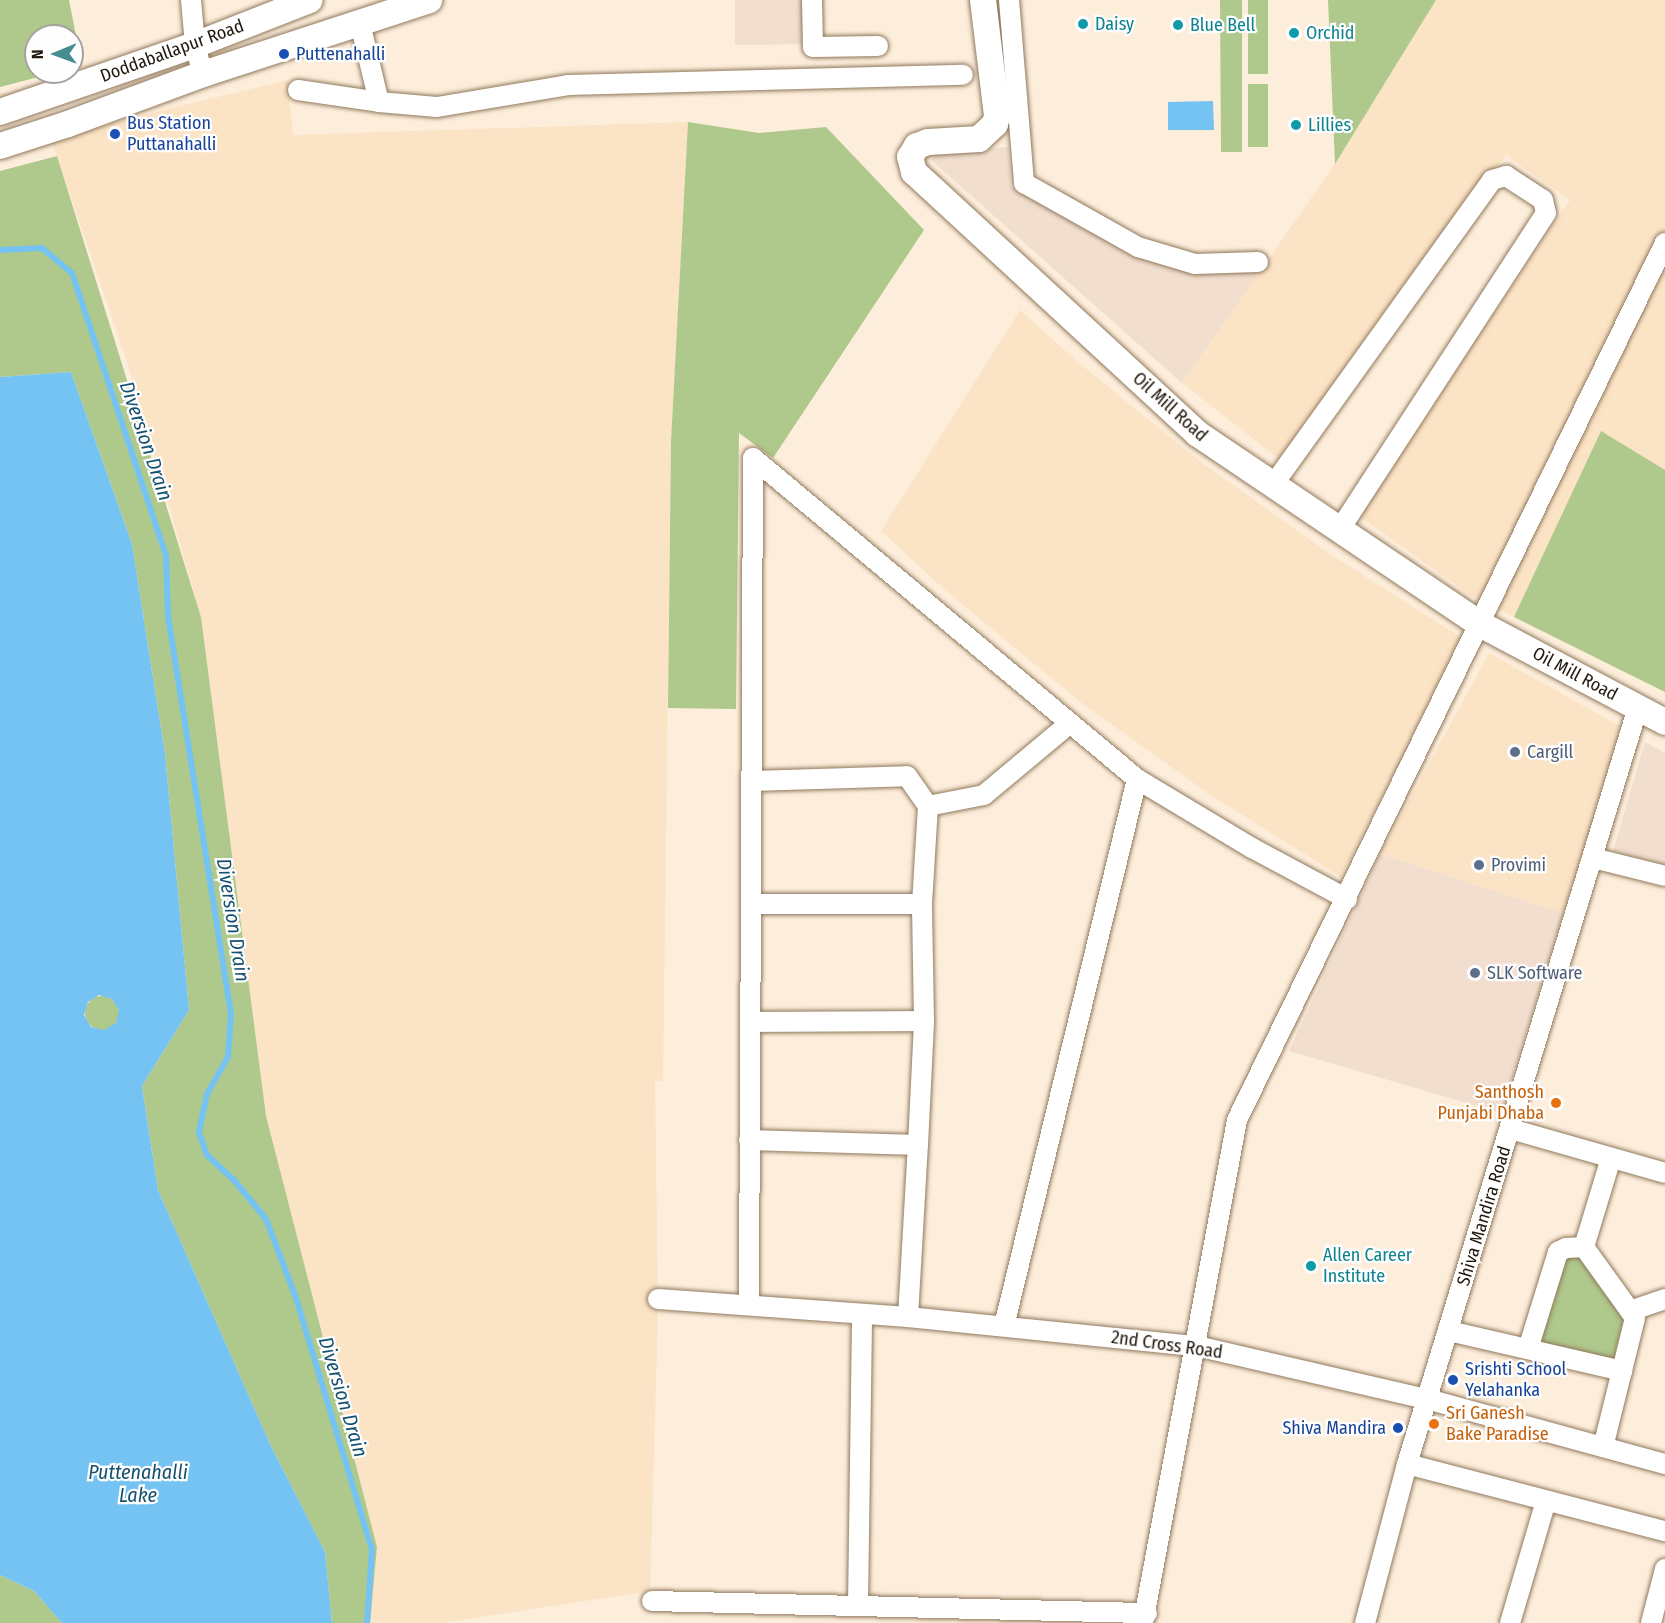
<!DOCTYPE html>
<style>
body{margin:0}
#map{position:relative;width:1665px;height:1623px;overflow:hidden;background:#fdeedb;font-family:"Fira Sans Condensed",sans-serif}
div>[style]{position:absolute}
.commercial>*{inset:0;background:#f2decf}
.built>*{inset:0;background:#fbe3c5}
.green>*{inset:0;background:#afc88c}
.round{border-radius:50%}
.water>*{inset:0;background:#75c3f2}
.stream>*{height:6px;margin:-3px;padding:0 3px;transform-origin:3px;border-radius:3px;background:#75c3f2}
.roads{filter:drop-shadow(0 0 2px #90795d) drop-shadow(0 0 2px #90795d)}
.minor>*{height:20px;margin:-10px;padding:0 10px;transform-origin:10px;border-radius:10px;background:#fff}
.major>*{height:26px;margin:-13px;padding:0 13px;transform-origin:13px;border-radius:13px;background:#fff}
.dots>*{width:16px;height:16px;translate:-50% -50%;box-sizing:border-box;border:3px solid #fefefe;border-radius:50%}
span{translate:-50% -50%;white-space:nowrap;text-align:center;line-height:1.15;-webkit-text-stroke:4.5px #fefefe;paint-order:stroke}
.culture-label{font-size:18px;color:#0d838f}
.left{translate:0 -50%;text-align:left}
.street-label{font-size:18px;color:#21180d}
.transit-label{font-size:18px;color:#164399}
.right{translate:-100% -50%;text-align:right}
.service-label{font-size:18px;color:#4e5e75}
.food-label{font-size:18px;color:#c56008}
.water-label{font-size:20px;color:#145170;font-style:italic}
.north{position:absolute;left:24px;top:24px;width:60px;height:60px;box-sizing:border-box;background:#fefefe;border:2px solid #a6a29e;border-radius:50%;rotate:269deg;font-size:16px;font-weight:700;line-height:24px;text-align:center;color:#21180d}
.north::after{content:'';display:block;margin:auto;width:21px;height:27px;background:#458d90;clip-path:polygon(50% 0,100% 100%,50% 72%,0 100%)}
</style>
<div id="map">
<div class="commercial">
<div style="clip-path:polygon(735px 0,807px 0,809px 44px,735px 45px)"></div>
<div style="clip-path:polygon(1008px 147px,1011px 187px,1142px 259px,1192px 273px,1261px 271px,1182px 383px,931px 160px,939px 152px)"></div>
<div style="clip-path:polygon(1645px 742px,1665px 753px,1665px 865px,1613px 851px)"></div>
<div style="clip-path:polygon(1380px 854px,1563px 913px,1501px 1113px,1289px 1051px)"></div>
</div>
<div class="built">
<div style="clip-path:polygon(1436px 0,1665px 0,1665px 692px,1470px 595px,1359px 516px,1570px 200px,1506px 155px,1279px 459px,1182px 383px,1335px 164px)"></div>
<div style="clip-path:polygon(288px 80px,293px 135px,688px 122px,671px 441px,663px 1081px,655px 1082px,658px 1311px,650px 1591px,442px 1623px,370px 1623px,377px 1547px,266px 1116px,201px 617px,129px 368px,52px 142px,119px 121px)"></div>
<div style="clip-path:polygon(1020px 310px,1079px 363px,1202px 463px,1330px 554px,1462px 638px,1341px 877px,1209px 794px,1083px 704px,946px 591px,881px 531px)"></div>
<div style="clip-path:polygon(1489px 653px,1625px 729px,1563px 913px,1380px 854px)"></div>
</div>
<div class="green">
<div style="clip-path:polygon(0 0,69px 0,82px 66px,72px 69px,72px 36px,36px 36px,36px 72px,58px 72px,0 87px)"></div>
<div style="clip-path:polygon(1220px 0,1242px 0,1242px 152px,1221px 152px)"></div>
<div style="clip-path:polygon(1248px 0,1268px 0,1268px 74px,1248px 74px)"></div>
<div style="clip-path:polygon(1328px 0,1436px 0,1335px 164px)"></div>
<div style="clip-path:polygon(1248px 84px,1268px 84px,1268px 147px,1248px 147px)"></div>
<div style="clip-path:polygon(688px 122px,759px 133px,826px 127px,924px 230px,773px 458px,739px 433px,736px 709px,668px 708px,671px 441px)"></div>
<div style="clip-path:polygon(57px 156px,201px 617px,266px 1116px,377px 1547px,370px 1623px,332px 1623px,325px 1552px,270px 1444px,158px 1190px,142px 1086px,189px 1010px,165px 754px,132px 544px,71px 372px,0 377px,0 171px)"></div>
<div style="clip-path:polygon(1601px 431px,1665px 470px,1665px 692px,1514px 617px)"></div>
<div class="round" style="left:85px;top:996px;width:34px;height:34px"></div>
<div style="clip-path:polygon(1584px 1255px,1624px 1317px,1613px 1363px,1539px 1343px,1563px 1258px)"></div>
<div style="clip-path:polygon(0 1575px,34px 1591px,62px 1623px,0 1623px)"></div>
</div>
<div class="water">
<div style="clip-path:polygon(1213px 101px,1214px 130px,1168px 130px,1168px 102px)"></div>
<div style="clip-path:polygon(evenodd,71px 372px,132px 544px,165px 754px,189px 1010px,142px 1086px,158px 1190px,270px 1444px,325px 1552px,332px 1623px,62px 1623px,34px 1591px,0 1575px,0 377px,71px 372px,99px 995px,112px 999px,119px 1010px,116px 1023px,104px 1030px,91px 1027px,84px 1015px,88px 1002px,99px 995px)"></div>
</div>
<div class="stream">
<div style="left:0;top:250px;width:42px;rotate:-2.7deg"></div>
<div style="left:42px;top:248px;width:39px;rotate:40deg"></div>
<div style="left:72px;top:273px;width:297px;rotate:71.6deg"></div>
<div style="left:166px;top:555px;width:61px;rotate:88.1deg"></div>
<div style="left:168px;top:616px;width:403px;rotate:81deg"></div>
<div style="left:231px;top:1014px;width:43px;rotate:94deg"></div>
<div style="left:228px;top:1057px;width:43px;rotate:119.6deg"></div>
<div style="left:207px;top:1094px;width:39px;rotate:102deg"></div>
<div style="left:199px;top:1132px;width:24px;rotate:71deg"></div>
<div style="left:207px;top:1155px;width:37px;rotate:43deg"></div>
<div style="left:234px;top:1180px;width:50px;rotate:50.6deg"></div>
<div style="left:266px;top:1219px;width:85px;rotate:69.2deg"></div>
<div style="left:296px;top:1298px;width:263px;rotate:73.2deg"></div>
<div style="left:372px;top:1550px;width:73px;rotate:93.9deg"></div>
</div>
<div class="roads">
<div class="minor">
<div style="left:191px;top:0;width:45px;rotate:84.9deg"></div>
<div style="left:195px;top:45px;width:30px;rotate:75deg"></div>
<div style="left:812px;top:0;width:47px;rotate:88.8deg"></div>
<div style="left:813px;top:47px;width:65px;rotate:-0.9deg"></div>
<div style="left:1009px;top:0;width:184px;rotate:85.3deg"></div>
<div style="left:1024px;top:183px;width:131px;rotate:29.3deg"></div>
<div style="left:1138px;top:247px;width:59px;rotate:16.6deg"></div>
<div style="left:1195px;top:264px;width:63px;rotate:-1.8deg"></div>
<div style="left:360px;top:23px;width:81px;rotate:76.5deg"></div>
<div style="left:379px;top:102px;width:58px;rotate:4.9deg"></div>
<div style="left:437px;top:107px;width:133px;rotate:-9.5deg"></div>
<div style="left:568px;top:85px;width:395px;rotate:-1.5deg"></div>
<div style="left:298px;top:90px;width:82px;rotate:8.4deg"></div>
<div style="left:1273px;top:485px;width:375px;rotate:-54.3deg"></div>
<div style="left:1492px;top:180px;width:15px;rotate:-16deg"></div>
<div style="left:1506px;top:176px;width:44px;rotate:33deg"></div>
<div style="left:1543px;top:200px;width:13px;rotate:77deg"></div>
<div style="left:1546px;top:213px;width:379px;rotate:123.1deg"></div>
<div style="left:752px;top:781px;width:155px;rotate:-1.8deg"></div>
<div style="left:907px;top:776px;width:37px;rotate:55deg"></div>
<div style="left:1593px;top:858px;width:74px;rotate:14deg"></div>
<div style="left:751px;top:904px;width:171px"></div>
<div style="left:922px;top:904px;width:98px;rotate:-86.5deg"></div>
<div style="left:928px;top:806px;width:57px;rotate:-11.1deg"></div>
<div style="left:984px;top:795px;width:112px;rotate:-39.9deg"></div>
<div style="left:751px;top:1022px;width:173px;rotate:-0.3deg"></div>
<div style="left:1511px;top:1129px;width:160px;rotate:15.9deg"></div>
<div style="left:749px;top:1140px;width:169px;rotate:1.7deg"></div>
<div style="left:918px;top:1145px;width:124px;rotate:-87.2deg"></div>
<div style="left:924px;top:1021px;width:117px;rotate:-91deg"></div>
<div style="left:1584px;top:1247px;width:87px;rotate:54.3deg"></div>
<div style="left:1635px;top:1318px;width:133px;rotate:103.9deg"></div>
<div style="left:1584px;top:1247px;width:93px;rotate:-73.1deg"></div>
<div style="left:658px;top:1299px;width:251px;rotate:4.1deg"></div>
<div style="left:908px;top:1317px;width:295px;rotate:5.8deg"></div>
<div style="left:1201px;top:1347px;width:232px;rotate:13deg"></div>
<div style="left:1427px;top:1399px;width:247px;rotate:15.3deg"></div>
<div style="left:749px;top:1304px;width:846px;rotate:-89.73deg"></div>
<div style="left:753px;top:458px;width:500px;rotate:39.89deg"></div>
<div style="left:1137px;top:779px;width:134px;rotate:31deg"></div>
<div style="left:1252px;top:848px;width:108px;rotate:28.2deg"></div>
<div style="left:1630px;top:1311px;width:37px;rotate:-19deg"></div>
<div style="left:908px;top:1317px;width:172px;rotate:-86.7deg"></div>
<div style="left:1004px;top:1326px;width:563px;rotate:-76.33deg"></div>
<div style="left:1449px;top:1331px;width:178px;rotate:13deg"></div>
<div style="left:1528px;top:1349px;width:102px;rotate:-72.8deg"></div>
<div style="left:1558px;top:1252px;width:9px;rotate:-27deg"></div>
<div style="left:1566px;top:1248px;width:18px;rotate:-3deg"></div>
<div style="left:1407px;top:1464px;width:267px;rotate:14.6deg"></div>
<div style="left:652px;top:1601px;width:495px;rotate:1.4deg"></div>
<div style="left:858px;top:1606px;width:292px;rotate:-89.2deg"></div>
<div style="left:1143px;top:1623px;width:512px;rotate:-79.41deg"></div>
<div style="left:1237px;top:1120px;width:976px;rotate:-63.99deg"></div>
<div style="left:1365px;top:1623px;width:164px;rotate:-75.2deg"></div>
<div style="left:1407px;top:1464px;width:791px;rotate:-73.03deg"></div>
<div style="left:1510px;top:1623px;width:127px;rotate:-73.6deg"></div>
<div style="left:1651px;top:1623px;width:56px;rotate:-75.5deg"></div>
</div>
<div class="major">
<div style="left:983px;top:0;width:117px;rotate:83.1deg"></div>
<div style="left:997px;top:116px;width:8px;rotate:104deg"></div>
<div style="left:995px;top:124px;width:22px;rotate:137deg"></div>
<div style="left:979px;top:139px;width:51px;rotate:176.6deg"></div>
<div style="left:928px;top:142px;width:12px;rotate:160deg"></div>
<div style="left:917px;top:146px;width:13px;rotate:122deg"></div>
<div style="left:910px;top:157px;width:16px;rotate:75deg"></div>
<div style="left:914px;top:172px;width:386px;rotate:42.7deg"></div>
<div style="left:1198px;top:434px;width:340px;rotate:34deg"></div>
<div style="left:1480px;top:624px;width:209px;rotate:27.9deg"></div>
<div style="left:0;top:112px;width:206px;rotate:-19deg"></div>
<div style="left:195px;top:45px;width:123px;rotate:-21.4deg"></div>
<div style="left:0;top:146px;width:71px;rotate:-17.9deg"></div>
<div style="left:68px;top:124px;width:144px;rotate:-20.3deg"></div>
<div style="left:203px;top:74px;width:238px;rotate:-18.1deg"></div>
</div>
</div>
<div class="dots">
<div style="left:1083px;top:24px;background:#0f9aa8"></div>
<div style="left:1178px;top:25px;background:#0f9aa8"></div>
<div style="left:1294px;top:33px;background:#0f9aa8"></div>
<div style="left:284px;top:54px;background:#1a4fb4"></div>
<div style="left:1296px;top:125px;background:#0f9aa8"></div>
<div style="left:115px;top:134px;background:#1a4fb4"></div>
<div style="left:1515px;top:752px;background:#5c6f8a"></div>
<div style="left:1479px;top:865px;background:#5c6f8a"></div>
<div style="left:1475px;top:973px;background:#5c6f8a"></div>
<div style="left:1556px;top:1103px;background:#e8710a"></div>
<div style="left:1311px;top:1266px;background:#0f9aa8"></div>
<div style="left:1453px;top:1380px;background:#1a4fb4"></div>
<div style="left:1434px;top:1424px;background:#e8710a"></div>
<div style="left:1398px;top:1428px;background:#1a4fb4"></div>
</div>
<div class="culture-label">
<span class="left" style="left:1095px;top:24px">Daisy</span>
<span class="left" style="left:1190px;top:25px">Blue Bell</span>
<span class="left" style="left:1306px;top:33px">Orchid</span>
<span class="left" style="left:1308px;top:125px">Lillies</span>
<span class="left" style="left:1323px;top:1266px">Allen Career<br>Institute</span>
</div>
<div class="street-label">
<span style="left:172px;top:51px;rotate:-20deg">Doddaballapur Road</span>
<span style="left:1170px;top:407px;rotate:42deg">Oil Mill Road</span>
<span style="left:1575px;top:674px;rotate:28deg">Oil Mill Road</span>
<span style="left:1484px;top:1216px;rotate:-73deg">Shiva Mandira Road</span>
<span style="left:1167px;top:1345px;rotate:8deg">2nd Cross Road</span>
</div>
<div class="transit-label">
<span class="left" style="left:296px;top:54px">Puttenahalli</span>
<span class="left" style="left:127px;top:134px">Bus Station<br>Puttanahalli</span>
<span class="left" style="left:1465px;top:1380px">Srishti School<br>Yelahanka</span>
<span class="right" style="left:1386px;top:1428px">Shiva Mandira</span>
</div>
<div class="service-label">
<span class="left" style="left:1527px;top:752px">Cargill</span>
<span class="left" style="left:1491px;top:865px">Provimi</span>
<span class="left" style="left:1487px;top:973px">SLK Software</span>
</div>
<div class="food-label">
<span class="right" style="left:1544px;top:1103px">Santhosh<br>Punjabi Dhaba</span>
<span class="left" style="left:1446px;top:1424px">Sri Ganesh<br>Bake Paradise</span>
</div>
<div class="water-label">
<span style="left:146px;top:441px;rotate:71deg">Diversion Drain</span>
<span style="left:233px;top:920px;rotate:81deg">Diversion Drain</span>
<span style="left:343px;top:1397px;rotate:73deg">Diversion Drain</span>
<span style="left:138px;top:1484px">Puttenahalli<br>Lake</span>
</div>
<div class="north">N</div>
</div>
